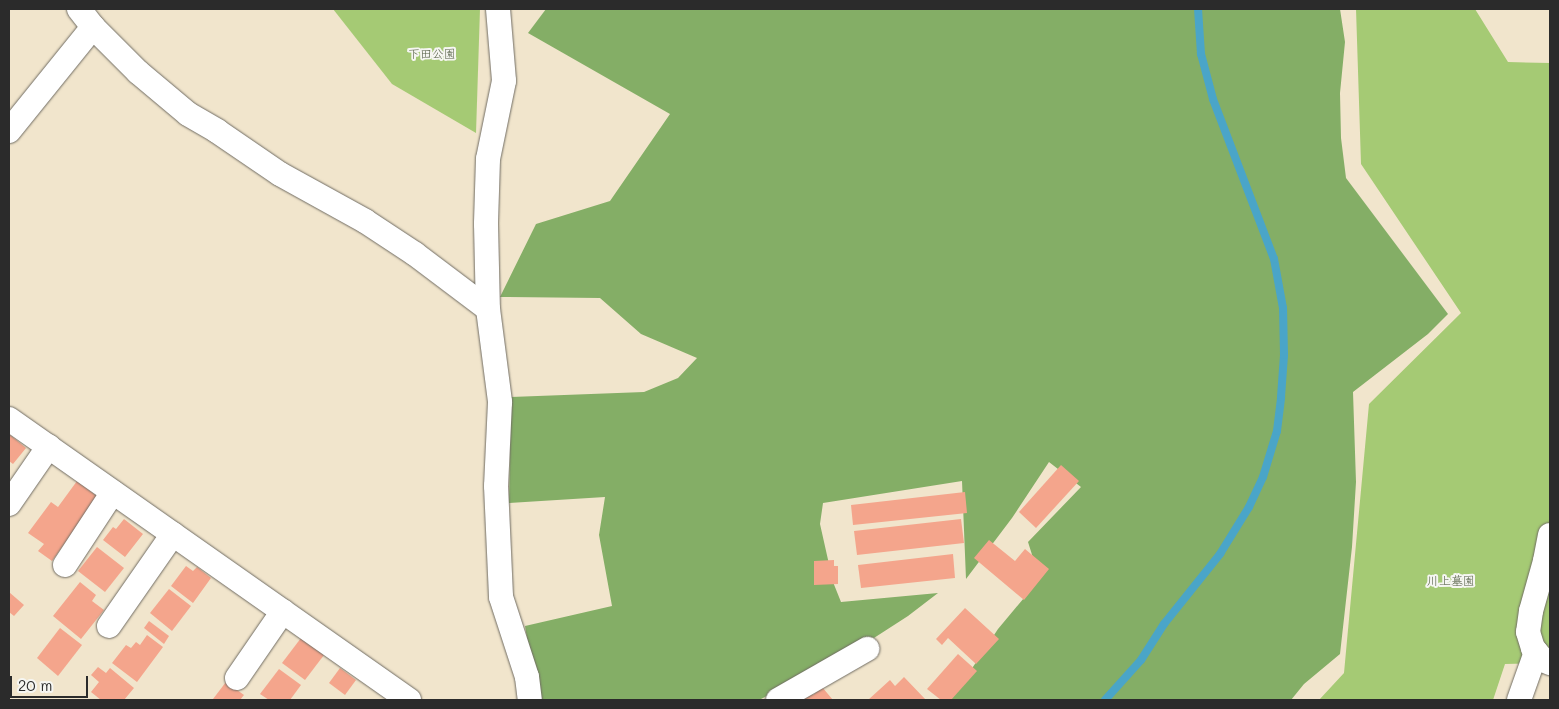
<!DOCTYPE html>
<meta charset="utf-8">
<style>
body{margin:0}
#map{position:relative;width:1559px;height:709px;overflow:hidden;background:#f1e5cc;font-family:Mali,"Klee One",sans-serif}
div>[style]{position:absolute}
.green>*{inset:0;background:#a5ca74}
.forest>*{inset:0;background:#84ae66}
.stream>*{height:8px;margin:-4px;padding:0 4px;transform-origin:4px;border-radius:4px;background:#4aa5c8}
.building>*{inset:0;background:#f4a58c}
.roads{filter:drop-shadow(0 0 1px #706c63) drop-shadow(0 0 1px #706c63)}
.minor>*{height:24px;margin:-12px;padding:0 12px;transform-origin:12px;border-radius:12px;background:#fff}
span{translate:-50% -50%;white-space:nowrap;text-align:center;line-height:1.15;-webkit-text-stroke:4px #f6f6f2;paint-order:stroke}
.park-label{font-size:12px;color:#505b41}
.frame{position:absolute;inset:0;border:10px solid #2b2b2b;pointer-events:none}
.scale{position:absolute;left:10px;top:676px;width:78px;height:22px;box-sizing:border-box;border:2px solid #2b2b2b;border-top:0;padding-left:6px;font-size:15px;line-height:18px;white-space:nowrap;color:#2b2b2b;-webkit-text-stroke:4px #f6f6f2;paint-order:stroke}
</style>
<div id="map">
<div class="green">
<div style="clip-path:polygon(333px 9px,480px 9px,476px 133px,392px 84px)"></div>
<div style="clip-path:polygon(1356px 9px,1475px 9px,1508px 62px,1550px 63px,1550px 663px,1505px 664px,1493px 700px,1319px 700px,1344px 673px,1369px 404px,1461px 313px,1361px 164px)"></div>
</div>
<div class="forest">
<div style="clip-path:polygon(546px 9px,1340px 9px,1345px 42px,1340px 93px,1341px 138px,1346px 178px,1448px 314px,1428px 334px,1353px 392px,1356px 482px,1352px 547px,1340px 654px,1304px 684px,1291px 700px,942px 700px,965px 679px,998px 629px,1034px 586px,1034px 561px,1028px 542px,1081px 487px,1049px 462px,1012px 518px,966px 579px,962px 481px,823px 503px,820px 524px,833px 582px,841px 602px,938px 593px,908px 616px,846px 656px,759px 700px,537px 700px,525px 626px,612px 606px,599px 535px,605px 497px,509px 503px,511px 397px,644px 392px,678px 378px,697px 358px,641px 334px,600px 298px,500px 297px,536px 224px,610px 201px,670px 114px,528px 33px)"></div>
</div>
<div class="stream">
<div style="left:1105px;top:700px;width:54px;rotate:-48deg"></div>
<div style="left:1141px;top:660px;width:43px;rotate:-57.4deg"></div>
<div style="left:1164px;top:624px;width:90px;rotate:-51.3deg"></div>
<div style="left:1220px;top:554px;width:55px;rotate:-58.3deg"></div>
<div style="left:1249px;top:507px;width:33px;rotate:-65deg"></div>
<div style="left:1263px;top:477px;width:48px;rotate:-73.1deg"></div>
<div style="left:1277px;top:431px;width:34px;rotate:-83deg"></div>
<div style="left:1281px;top:397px;width:42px;rotate:-85.9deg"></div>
<div style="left:1284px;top:355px;width:47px;rotate:-91.2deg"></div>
<div style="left:1283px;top:308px;width:50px;rotate:-100.4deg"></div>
<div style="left:1274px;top:259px;width:171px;rotate:-110.9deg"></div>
<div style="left:1213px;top:99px;width:47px;rotate:-104.9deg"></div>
<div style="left:1201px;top:54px;width:45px;rotate:-93.8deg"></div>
</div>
<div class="building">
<div style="clip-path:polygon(9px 434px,26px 448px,13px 464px,9px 461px)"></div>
<div style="clip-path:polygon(1061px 465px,1079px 481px,1036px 528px,1019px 512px)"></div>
<div style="clip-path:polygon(77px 481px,98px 497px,52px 561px,38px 551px,44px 544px,28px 533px,51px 502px,58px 507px)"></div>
<div style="clip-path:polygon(965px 492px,967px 513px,853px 525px,851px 505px)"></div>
<div style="clip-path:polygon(124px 519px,143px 534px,125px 557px,103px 540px,113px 527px,116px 529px)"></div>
<div style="clip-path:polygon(961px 519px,964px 543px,857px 555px,854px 531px)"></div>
<div style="clip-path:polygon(989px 540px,1015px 561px,1025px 549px,1049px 569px,1024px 600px,974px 558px)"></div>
<div style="clip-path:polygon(97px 547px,124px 568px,105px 592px,78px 571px)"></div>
<div style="clip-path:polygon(953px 554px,955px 578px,861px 588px,858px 565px)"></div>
<div style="clip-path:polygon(834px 560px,834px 566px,838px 566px,838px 584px,814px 585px,814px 561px)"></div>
<div style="clip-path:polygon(186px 566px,193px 571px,197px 567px,211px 578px,193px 603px,171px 586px)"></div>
<div style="clip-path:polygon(80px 582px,96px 595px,92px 601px,104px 610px,81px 639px,53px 616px)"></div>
<div style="clip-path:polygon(169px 589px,191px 606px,172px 631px,150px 613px)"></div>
<div style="clip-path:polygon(9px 592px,24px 605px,14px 616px,9px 612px)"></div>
<div style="clip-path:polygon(965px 608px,999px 639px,976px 664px,948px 638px,942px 645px,936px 639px)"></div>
<div style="clip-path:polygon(149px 621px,169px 636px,164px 644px,144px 628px)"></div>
<div style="clip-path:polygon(60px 628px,82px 645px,58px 676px,37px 658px)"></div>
<div style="clip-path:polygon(147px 635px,163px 647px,137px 682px,112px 663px,126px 645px,131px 648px,136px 642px,140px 645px)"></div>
<div style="clip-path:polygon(301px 638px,324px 655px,305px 680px,282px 663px)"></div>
<div style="clip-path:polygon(958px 654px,977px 671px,951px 700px,941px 700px,927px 689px)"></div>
<div style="clip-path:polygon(98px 667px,106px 673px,110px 668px,134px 688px,124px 700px,101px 700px,91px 692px,99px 682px,91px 675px)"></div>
<div style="clip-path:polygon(340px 668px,356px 680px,345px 695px,329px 683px)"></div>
<div style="clip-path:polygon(279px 669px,301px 685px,290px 700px,269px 700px,260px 694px)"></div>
<div style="clip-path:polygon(904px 677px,926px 700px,868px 700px,890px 680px,895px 686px)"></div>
<div style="clip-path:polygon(226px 682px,244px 695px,240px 700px,213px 699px)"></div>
<div style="clip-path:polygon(822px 687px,833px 700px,801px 700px,811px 692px,813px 695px)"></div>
</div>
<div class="roads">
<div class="minor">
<div style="left:79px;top:9px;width:23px;rotate:52deg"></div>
<div style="left:93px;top:27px;width:64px;rotate:45deg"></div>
<div style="left:138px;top:72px;width:65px;rotate:40deg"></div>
<div style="left:188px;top:114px;width:34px;rotate:30deg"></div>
<div style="left:217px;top:131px;width:76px;rotate:34.3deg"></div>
<div style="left:280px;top:174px;width:97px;rotate:28.9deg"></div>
<div style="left:365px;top:221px;width:60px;rotate:33.4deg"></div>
<div style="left:415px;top:254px;width:91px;rotate:37deg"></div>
<div style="left:498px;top:9px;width:72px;rotate:85.2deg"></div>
<div style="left:504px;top:81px;width:80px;rotate:101.6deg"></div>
<div style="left:488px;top:159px;width:65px;rotate:91.8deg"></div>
<div style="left:486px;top:224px;width:85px;rotate:88.7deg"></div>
<div style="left:488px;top:309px;width:94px;rotate:82.6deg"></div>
<div style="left:500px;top:402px;width:84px;rotate:92.7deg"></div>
<div style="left:496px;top:486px;width:111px;rotate:87.4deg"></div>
<div style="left:501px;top:597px;width:84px;rotate:72deg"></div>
<div style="left:527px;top:677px;width:23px;rotate:83deg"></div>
<div style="left:9px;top:131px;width:134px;rotate:-51.1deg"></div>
<div style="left:9px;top:419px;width:489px;rotate:35.1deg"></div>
<div style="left:9px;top:504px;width:70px;rotate:-55.4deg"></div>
<div style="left:1550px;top:535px;width:26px;rotate:101deg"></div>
<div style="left:1545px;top:561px;width:52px;rotate:105.6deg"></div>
<div style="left:1531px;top:611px;width:21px;rotate:98deg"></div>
<div style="left:1528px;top:632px;width:17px;rotate:73deg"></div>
<div style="left:1533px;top:648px;width:16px;rotate:50deg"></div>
<div style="left:1543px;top:660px;width:8px;rotate:23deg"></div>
<div style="left:65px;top:565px;width:87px;rotate:-56.7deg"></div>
<div style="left:109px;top:626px;width:112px;rotate:-55.2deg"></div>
<div style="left:237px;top:678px;width:81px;rotate:-55.5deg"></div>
<div style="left:778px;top:700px;width:103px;rotate:-29.8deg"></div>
<div style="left:1519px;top:700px;width:51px;rotate:-70.5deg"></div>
</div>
</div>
<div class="park-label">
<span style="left:432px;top:54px">下田公園</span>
<span style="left:1451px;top:581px">川上墓園</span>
</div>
<div class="frame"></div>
<div class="scale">20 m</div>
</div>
